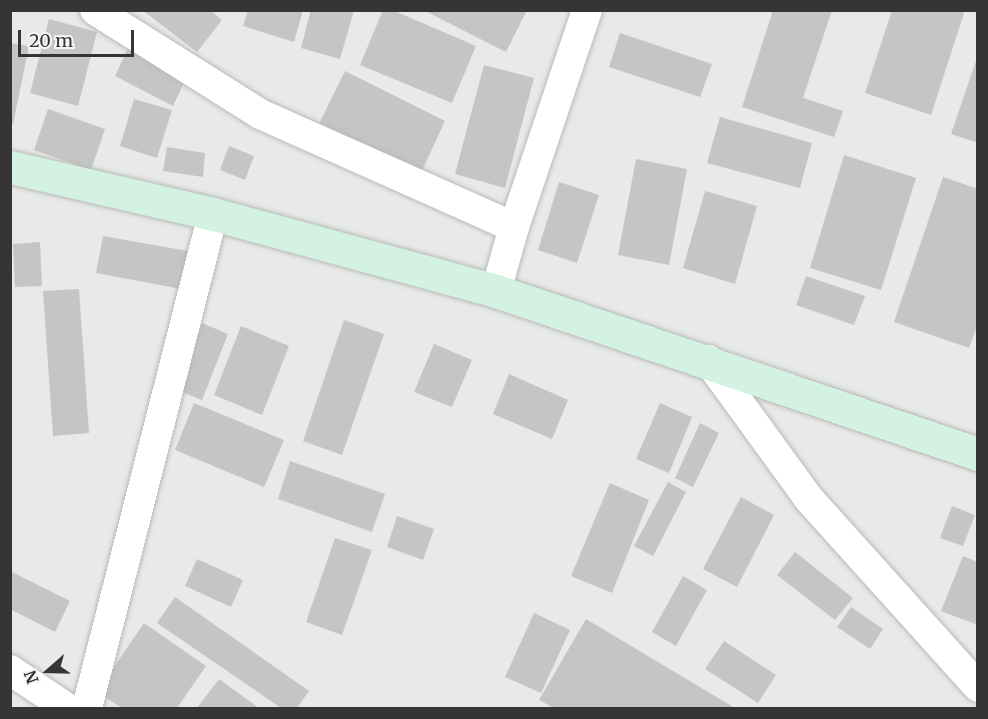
<!DOCTYPE html>
<style>
body{margin:0}
#map{position:relative;width:988px;height:719px;overflow:hidden;background:#e7eae8;font-family:Merriweather,serif}
div>[style]{position:absolute}
.building>*{inset:0;background:#c3c6c4}
.roads{filter:drop-shadow(0 0 2px #b7bab8) drop-shadow(0 0 2px #b7bab8)}
.minor>*{height:30px;margin:-15px;padding:0 15px;transform-origin:15px;border-radius:15px;background:#fff}
.secondary>*{height:33px;margin:-16.5px;padding:0 16.5px;transform-origin:16.5px;border-radius:16.5px;background:#d4f2e1}
span{translate:-50% -50%;white-space:nowrap;text-align:center;line-height:1.15;-webkit-text-stroke:4.5px #f5f8f6;paint-order:stroke}
.frame{position:absolute;inset:0;border:12px solid #343534;pointer-events:none}
.north{position:absolute;left:18px;top:641px;width:60px;height:60px;-webkit-text-stroke:4px #f5f8f6;paint-order:stroke;rotate:250deg;font-size:16px;font-weight:700;line-height:24px;text-align:center;color:#343534}
.north::after{content:'';display:block;margin:auto;width:21px;height:27px;background:#343534;clip-path:polygon(50% 0,100% 100%,50% 72%,0 100%)}
.scale{position:absolute;left:18px;top:30px;width:116px;height:27px;box-sizing:border-box;border:3px solid #343534;border-top:0;padding-left:8px;font-size:18px;line-height:21px;white-space:nowrap;color:#343534;-webkit-text-stroke:4px #f5f8f6;paint-order:stroke}
</style>
<div id="map">
<div class="building">
<div style="clip-path:polygon(142px 10px,210px 10px,222px 20px,197px 52px)"></div>
<div style="clip-path:polygon(248px 10px,303px 10px,294px 42px,243px 26px)"></div>
<div style="clip-path:polygon(311px 10px,354px 10px,340px 59px,301px 48px)"></div>
<div style="clip-path:polygon(383px 10px,392px 10px,476px 46px,452px 103px,360px 65px)"></div>
<div style="clip-path:polygon(423px 10px,527px 10px,506px 52px)"></div>
<div style="clip-path:polygon(773px 10px,832px 10px,803px 98px,843px 111px,834px 137px,742px 107px)"></div>
<div style="clip-path:polygon(892px 10px,965px 10px,931px 115px,865px 93px)"></div>
<div style="clip-path:polygon(49px 19px,97px 32px,78px 106px,30px 93px)"></div>
<div style="clip-path:polygon(620px 33px,712px 64px,700px 97px,609px 67px)"></div>
<div style="clip-path:polygon(131px 42px,189px 72px,173px 106px,115px 76px)"></div>
<div style="clip-path:polygon(10px 43px,29px 46px,13px 124px,10px 124px)"></div>
<div style="clip-path:polygon(977px 58px,978px 58px,978px 143px,951px 134px)"></div>
<div style="clip-path:polygon(484px 65px,534px 78px,505px 188px,455px 174px)"></div>
<div style="clip-path:polygon(345px 71px,445px 121px,420px 175px,319px 124px)"></div>
<div style="clip-path:polygon(134px 99px,172px 110px,157px 158px,120px 146px)"></div>
<div style="clip-path:polygon(48px 109px,105px 129px,91px 170px,34px 150px)"></div>
<div style="clip-path:polygon(720px 117px,812px 143px,800px 188px,707px 163px)"></div>
<div style="clip-path:polygon(229px 146px,254px 156px,245px 180px,220px 170px)"></div>
<div style="clip-path:polygon(167px 147px,205px 153px,203px 177px,163px 171px)"></div>
<div style="clip-path:polygon(844px 155px,916px 178px,881px 290px,810px 268px)"></div>
<div style="clip-path:polygon(636px 159px,687px 169px,669px 265px,618px 255px)"></div>
<div style="clip-path:polygon(943px 177px,978px 189px,978px 323px,969px 348px,894px 322px)"></div>
<div style="clip-path:polygon(559px 182px,599px 195px,577px 263px,538px 250px)"></div>
<div style="clip-path:polygon(705px 191px,757px 206px,735px 284px,683px 268px)"></div>
<div style="clip-path:polygon(103px 236px,194px 252px,187px 290px,96px 273px)"></div>
<div style="clip-path:polygon(40px 242px,42px 286px,15px 287px,13px 244px)"></div>
<div style="clip-path:polygon(806px 276px,865px 296px,854px 325px,796px 305px)"></div>
<div style="clip-path:polygon(79px 289px,89px 433px,53px 436px,43px 291px)"></div>
<div style="clip-path:polygon(344px 320px,384px 334px,342px 455px,303px 441px)"></div>
<div style="clip-path:polygon(202px 323px,228px 334px,202px 400px,177px 390px)"></div>
<div style="clip-path:polygon(241px 326px,289px 346px,262px 415px,214px 395px)"></div>
<div style="clip-path:polygon(434px 344px,472px 360px,452px 407px,414px 392px)"></div>
<div style="clip-path:polygon(509px 374px,568px 400px,552px 439px,493px 414px)"></div>
<div style="clip-path:polygon(194px 403px,284px 440px,264px 487px,175px 450px)"></div>
<div style="clip-path:polygon(660px 403px,692px 417px,669px 473px,636px 459px)"></div>
<div style="clip-path:polygon(700px 423px,719px 433px,693px 487px,675px 478px)"></div>
<div style="clip-path:polygon(290px 461px,385px 494px,372px 532px,278px 499px)"></div>
<div style="clip-path:polygon(668px 482px,686px 492px,653px 556px,634px 546px)"></div>
<div style="clip-path:polygon(610px 483px,649px 500px,612px 593px,571px 576px)"></div>
<div style="clip-path:polygon(741px 497px,774px 515px,737px 587px,703px 569px)"></div>
<div style="clip-path:polygon(952px 506px,975px 515px,963px 546px,940px 538px)"></div>
<div style="clip-path:polygon(397px 516px,434px 529px,423px 560px,387px 547px)"></div>
<div style="clip-path:polygon(335px 538px,372px 550px,342px 635px,306px 622px)"></div>
<div style="clip-path:polygon(795px 552px,853px 598px,835px 620px,777px 575px)"></div>
<div style="clip-path:polygon(963px 556px,978px 562px,978px 625px,941px 611px)"></div>
<div style="clip-path:polygon(197px 559px,243px 580px,231px 607px,185px 586px)"></div>
<div style="clip-path:polygon(10px 571px,70px 601px,55px 632px,10px 609px)"></div>
<div style="clip-path:polygon(683px 576px,707px 590px,676px 646px,652px 632px)"></div>
<div style="clip-path:polygon(175px 597px,309px 691px,297px 708px,281px 708px,157px 623px)"></div>
<div style="clip-path:polygon(851px 607px,883px 629px,870px 649px,837px 627px)"></div>
<div style="clip-path:polygon(534px 613px,570px 630px,541px 693px,505px 677px)"></div>
<div style="clip-path:polygon(586px 619px,735px 708px,554px 708px,539px 700px)"></div>
<div style="clip-path:polygon(144px 623px,206px 666px,177px 708px,122px 708px,97px 692px)"></div>
<div style="clip-path:polygon(724px 641px,776px 675px,758px 703px,705px 669px)"></div>
<div style="clip-path:polygon(219px 679px,259px 708px,197px 708px)"></div>
</div>
<div class="roads">
<div class="minor">
<div style="left:95px;top:10px;width:195px;rotate:32.2deg"></div>
<div style="left:260px;top:114px;width:278px;rotate:24deg"></div>
<div style="left:496px;top:291px;width:66px;rotate:-74.3deg"></div>
<div style="left:514px;top:227px;width:229px;rotate:-71.4deg"></div>
<div style="left:708px;top:360px;width:172px;rotate:54deg"></div>
<div style="left:809px;top:499px;width:253px;rotate:48deg"></div>
<div style="left:10px;top:670px;width:69px;rotate:33.7deg"></div>
<div style="left:87px;top:708px;width:510px;rotate:-75.69deg"></div>
</div>
<div class="secondary">
<div style="left:10px;top:167px;width:208px;rotate:13deg"></div>
<div style="left:213px;top:214px;width:293px;rotate:15.2deg"></div>
<div style="left:496px;top:291px;width:509px;rotate:18.68deg"></div>
</div>
</div>
<div class="frame"></div>
<div class="north">N</div>
<div class="scale">20 m</div>
</div>
